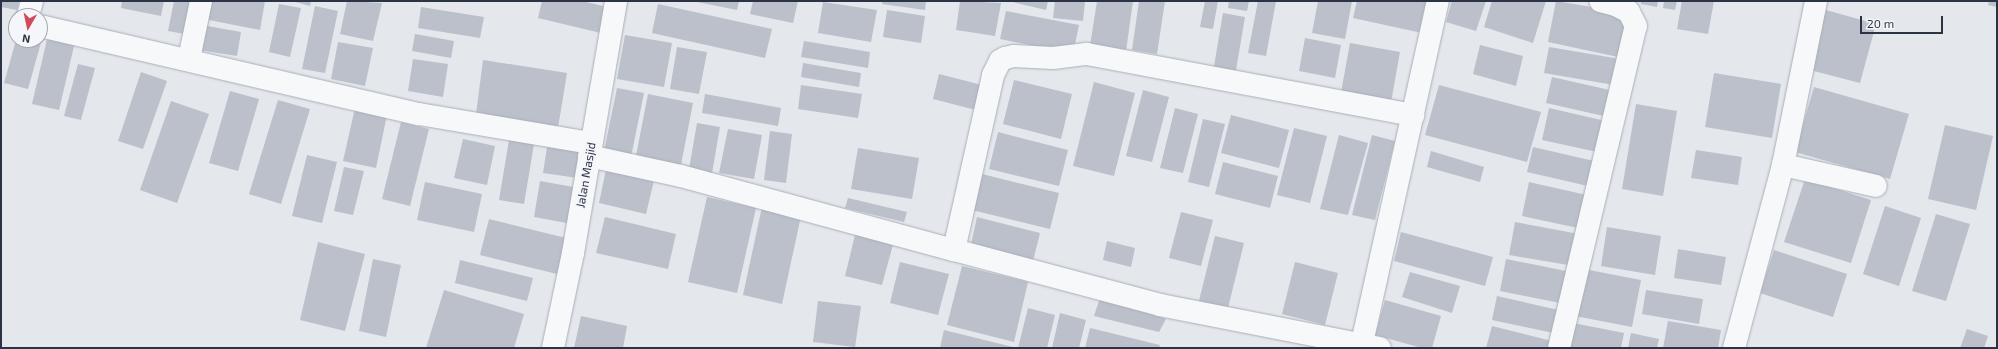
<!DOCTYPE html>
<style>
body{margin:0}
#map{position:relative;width:1998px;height:349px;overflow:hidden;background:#e4e7ec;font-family:"Exo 2",sans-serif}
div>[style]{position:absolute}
.building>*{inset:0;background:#bbc0ca}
.roads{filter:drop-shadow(0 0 1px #a9aeb7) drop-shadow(0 0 1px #a9aeb7)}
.street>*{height:22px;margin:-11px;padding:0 11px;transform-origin:11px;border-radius:11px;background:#f7f8fa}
span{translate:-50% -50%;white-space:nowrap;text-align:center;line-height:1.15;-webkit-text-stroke:4px #f4f6f9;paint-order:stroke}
.street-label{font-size:12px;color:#2b3445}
.frame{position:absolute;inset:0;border:2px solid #2b3445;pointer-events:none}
.north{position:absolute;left:8px;top:8px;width:40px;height:40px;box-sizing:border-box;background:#f4f6f9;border:1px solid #a4a8b1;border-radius:50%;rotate:189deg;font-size:11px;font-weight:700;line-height:16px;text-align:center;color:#2b3445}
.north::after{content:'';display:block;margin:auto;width:14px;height:18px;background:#d1495b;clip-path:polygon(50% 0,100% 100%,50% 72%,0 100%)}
.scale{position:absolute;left:1860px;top:16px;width:83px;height:18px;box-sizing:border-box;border:2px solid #2b3445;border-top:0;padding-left:5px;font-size:12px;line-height:14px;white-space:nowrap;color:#2b3445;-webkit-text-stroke:3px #f4f6f9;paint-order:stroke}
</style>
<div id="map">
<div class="building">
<div style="clip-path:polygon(1px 1px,19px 1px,17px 10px,1px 7px)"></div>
<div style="clip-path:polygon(122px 1px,164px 1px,161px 16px,121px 8px)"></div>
<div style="clip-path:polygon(174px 1px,197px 1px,190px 35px,168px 31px)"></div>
<div style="clip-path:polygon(208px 1px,265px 1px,260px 30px,204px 19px)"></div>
<div style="clip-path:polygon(292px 1px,311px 1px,310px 6px)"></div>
<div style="clip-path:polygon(347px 1px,382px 3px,373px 41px,340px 34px)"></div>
<div style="clip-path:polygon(542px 1px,582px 1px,611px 8px,605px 34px,538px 18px)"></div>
<div style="clip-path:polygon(692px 1px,739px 1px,737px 10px)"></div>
<div style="clip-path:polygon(753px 1px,798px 1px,793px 23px,750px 14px)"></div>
<div style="clip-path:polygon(883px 1px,926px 1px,925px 10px,882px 4px)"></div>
<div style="clip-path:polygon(960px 1px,1001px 3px,995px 36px,956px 30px)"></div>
<div style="clip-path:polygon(1008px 1px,1048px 1px,1046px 10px)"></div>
<div style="clip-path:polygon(1055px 1px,1085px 1px,1083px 21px,1053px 18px)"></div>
<div style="clip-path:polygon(1097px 1px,1133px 1px,1126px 51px,1090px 46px)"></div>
<div style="clip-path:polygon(1139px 1px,1165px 1px,1157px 54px,1132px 50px)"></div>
<div style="clip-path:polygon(1205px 1px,1218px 1px,1213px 29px,1200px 27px)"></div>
<div style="clip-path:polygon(1229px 1px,1249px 1px,1247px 11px,1228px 8px)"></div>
<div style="clip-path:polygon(1258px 1px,1276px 1px,1266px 56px,1248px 53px)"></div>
<div style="clip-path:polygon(1318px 1px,1352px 1px,1345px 39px,1312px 33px)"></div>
<div style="clip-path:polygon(1357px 1px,1430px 2px,1422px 33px,1353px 18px)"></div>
<div style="clip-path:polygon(1452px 1px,1486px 1px,1476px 31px,1446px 22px)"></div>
<div style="clip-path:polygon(1492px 1px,1546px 1px,1533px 43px,1484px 27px)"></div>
<div style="clip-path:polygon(1556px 1px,1627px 13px,1618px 57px,1548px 42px)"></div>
<div style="clip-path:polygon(1641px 1px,1658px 1px,1657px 7px,1641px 4px)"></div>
<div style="clip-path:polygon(1664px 1px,1677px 1px,1675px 10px,1663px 8px)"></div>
<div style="clip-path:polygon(1682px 1px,1714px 1px,1708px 34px,1677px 29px)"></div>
<div style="clip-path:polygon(1989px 1px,1997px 1px,1997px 7px,1988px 5px)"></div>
<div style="clip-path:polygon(823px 2px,877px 10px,871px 42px,818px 33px)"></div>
<div style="clip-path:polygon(279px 4px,301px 8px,290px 57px,269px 52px)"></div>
<div style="clip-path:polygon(658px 4px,772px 29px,765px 58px,652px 33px)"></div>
<div style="clip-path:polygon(315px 6px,338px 11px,325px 73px,302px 69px)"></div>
<div style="clip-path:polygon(421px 7px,484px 17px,480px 38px,418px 28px)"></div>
<div style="clip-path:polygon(887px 10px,925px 16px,921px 43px,883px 37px)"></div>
<div style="clip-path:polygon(1826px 10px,1876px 24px,1860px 83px,1810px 70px)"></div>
<div style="clip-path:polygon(1006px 11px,1079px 25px,1073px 54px,1000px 39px)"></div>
<div style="clip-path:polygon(1223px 13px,1245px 17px,1235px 76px,1213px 72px)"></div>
<div style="clip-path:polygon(196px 24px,241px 32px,237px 56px,192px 49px)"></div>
<div style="clip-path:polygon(415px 34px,454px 41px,451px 58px,412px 51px)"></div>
<div style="clip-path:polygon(48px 35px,75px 42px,59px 110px,32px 104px)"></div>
<div style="clip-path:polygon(625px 35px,672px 43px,664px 87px,617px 79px)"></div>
<div style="clip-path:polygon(40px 38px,42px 39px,28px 89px,4px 83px,16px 40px)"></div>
<div style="clip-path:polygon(1305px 38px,1341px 45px,1335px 78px,1299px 71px)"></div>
<div style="clip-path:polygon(804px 41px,870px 52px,868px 68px,801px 57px)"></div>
<div style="clip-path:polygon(338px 42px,373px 48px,365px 86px,331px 79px)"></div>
<div style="clip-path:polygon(1350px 43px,1400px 52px,1390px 108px,1340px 98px)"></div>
<div style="clip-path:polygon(1480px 45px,1523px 56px,1516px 86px,1473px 74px)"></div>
<div style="clip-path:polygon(677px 47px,707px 52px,699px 94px,670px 89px)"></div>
<div style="clip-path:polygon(1549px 47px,1620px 59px,1614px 85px,1544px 73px)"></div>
<div style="clip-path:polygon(413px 59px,448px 64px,443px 97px,408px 91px)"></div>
<div style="clip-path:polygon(483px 60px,567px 73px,557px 134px,475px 122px)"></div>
<div style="clip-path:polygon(803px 63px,861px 73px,859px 87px,801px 77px)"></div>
<div style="clip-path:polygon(78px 64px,95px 68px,81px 120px,64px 116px)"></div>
<div style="clip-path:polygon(141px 72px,167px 81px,143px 149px,118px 141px)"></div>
<div style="clip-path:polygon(1714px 73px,1781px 84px,1772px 138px,1705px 127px)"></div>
<div style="clip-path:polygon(939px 74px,982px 85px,976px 110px,933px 99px)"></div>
<div style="clip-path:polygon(1552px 77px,1614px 91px,1608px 117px,1546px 103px)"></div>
<div style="clip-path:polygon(1014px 80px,1072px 94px,1061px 139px,1003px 124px)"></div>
<div style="clip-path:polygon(1094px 82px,1135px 93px,1114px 176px,1073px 166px)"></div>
<div style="clip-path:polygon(801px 85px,862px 94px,858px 118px,798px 109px)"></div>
<div style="clip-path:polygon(1439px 85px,1541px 112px,1527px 162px,1425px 135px)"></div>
<div style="clip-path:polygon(1814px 87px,1909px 114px,1890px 179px,1795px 152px)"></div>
<div style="clip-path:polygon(617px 88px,644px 93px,630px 162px,603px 156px)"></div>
<div style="clip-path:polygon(1143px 90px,1169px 97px,1152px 162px,1126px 156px)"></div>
<div style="clip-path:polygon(230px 91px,259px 99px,238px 171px,209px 163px)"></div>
<div style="clip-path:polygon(648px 94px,693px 103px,680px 170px,635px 161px)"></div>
<div style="clip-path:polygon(705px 94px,781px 108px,778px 126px,702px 113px)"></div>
<div style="clip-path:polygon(278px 100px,310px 109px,281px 204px,249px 194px)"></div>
<div style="clip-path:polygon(171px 101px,209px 114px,177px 203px,140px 190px)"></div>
<div style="clip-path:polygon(1636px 104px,1677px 111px,1663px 196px,1622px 189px)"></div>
<div style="clip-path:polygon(355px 108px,387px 115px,376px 168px,343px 161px)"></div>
<div style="clip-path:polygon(1175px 108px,1198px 114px,1183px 173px,1160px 168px)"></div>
<div style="clip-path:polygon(1549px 108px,1610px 122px,1602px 153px,1542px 140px)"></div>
<div style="clip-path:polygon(1231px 115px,1289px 130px,1279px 168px,1221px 153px)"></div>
<div style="clip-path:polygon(1203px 119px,1225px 124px,1209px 187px,1188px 182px)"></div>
<div style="clip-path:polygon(401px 122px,429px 129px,410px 206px,382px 199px)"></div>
<div style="clip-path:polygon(697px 123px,720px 127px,711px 179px,688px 175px)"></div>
<div style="clip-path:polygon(1945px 125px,1993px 136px,1976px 210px,1928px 199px)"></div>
<div style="clip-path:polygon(1294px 128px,1327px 136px,1310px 203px,1277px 195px)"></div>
<div style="clip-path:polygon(728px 129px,762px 135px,754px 179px,719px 173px)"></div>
<div style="clip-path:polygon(770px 131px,792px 134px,786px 183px,764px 180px)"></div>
<div style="clip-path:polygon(998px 132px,1068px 150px,1059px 186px,989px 169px)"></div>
<div style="clip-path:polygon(1339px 135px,1368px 143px,1348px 215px,1320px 209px)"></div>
<div style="clip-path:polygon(1372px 135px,1395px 141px,1375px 220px,1352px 215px)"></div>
<div style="clip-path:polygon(463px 139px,495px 146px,487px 185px,454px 178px)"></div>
<div style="clip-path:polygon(509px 140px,534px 144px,524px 204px,499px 200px)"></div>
<div style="clip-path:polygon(547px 147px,589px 154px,585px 179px,543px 173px)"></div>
<div style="clip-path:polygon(1533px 147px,1594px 161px,1588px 186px,1527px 172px)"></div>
<div style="clip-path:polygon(858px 148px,919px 158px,912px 199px,851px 189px)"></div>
<div style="clip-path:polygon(1696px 150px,1742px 157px,1738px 185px,1691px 178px)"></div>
<div style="clip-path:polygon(1431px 151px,1484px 167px,1480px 182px,1427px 167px)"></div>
<div style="clip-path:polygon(307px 155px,337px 162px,322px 223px,292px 216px)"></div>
<div style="clip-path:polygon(1223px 162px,1278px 176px,1270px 208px,1215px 194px)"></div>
<div style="clip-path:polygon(607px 165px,655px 176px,646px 214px,599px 203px)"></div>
<div style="clip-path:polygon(344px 167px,364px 171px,353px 215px,334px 211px)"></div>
<div style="clip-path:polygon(982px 174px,1059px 193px,1050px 229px,972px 210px)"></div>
<div style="clip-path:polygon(1805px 179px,1871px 200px,1851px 263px,1784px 242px)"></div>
<div style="clip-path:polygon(540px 181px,579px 188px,572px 224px,534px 217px)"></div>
<div style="clip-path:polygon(425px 182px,482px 194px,474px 232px,417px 220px)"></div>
<div style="clip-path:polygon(1529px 182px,1591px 196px,1583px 229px,1522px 216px)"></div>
<div style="clip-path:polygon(707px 197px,756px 208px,737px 293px,688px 282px)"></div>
<div style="clip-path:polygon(848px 198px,907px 212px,904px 222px,845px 208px)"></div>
<div style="clip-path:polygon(1885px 206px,1921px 218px,1899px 286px,1863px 274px)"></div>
<div style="clip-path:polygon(762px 207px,801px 216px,782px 304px,743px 295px)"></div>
<div style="clip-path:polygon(1181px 212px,1213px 220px,1201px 266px,1169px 258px)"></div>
<div style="clip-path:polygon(1936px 214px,1970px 224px,1946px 301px,1912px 291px)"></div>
<div style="clip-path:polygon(605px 217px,676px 234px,668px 269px,596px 253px)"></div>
<div style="clip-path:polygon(977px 217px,1040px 233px,1032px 265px,970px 249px)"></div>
<div style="clip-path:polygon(489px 219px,566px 238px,557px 274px,480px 255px)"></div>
<div style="clip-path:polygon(1515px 222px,1579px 234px,1574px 266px,1509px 255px)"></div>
<div style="clip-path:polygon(1607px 227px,1661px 236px,1655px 275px,1601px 266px)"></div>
<div style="clip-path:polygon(856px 231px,894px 241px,882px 285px,845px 276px)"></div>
<div style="clip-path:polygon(1401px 232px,1493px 257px,1485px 286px,1394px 261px)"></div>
<div style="clip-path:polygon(1215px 236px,1244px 243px,1228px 308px,1199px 301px)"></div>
<div style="clip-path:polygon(1107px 241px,1135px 248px,1131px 267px,1103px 260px)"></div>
<div style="clip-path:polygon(318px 242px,365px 254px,345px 331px,300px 320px)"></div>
<div style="clip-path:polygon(1678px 249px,1726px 257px,1721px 285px,1674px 278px)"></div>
<div style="clip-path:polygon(1774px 250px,1847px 274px,1833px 317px,1760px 293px)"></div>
<div style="clip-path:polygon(373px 259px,401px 265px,386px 337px,359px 331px)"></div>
<div style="clip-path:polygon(1506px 259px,1571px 272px,1565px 304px,1500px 291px)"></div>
<div style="clip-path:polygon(460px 260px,533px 278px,527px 301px,455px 283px)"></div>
<div style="clip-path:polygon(900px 262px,949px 274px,938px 315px,890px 303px)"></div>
<div style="clip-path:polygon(1295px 262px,1338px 273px,1325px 325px,1282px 314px)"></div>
<div style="clip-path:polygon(962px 266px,1028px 282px,1014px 342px,947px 325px)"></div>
<div style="clip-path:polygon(1584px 269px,1641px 280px,1632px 327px,1575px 316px)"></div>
<div style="clip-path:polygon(1410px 272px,1460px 286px,1452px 313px,1402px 297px)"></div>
<div style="clip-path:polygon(444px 290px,524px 314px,514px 348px,426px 348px)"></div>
<div style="clip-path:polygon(1646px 290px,1703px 299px,1699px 324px,1642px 314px)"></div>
<div style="clip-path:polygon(1497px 296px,1563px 311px,1558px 334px,1492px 320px)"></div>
<div style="clip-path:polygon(1100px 298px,1166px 319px,1159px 332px,1094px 316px)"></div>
<div style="clip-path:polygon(1385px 300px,1441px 316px,1432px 348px,1422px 348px,1375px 335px)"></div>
<div style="clip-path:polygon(818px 301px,861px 306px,855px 347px,813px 342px)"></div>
<div style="clip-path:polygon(1028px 308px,1055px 315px,1047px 348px,1018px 348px)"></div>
<div style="clip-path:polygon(1060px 313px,1086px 320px,1079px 348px,1052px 348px)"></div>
<div style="clip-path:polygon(581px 316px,627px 326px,623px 348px,574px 348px)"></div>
<div style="clip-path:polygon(1668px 321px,1721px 330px,1718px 348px,1663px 348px)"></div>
<div style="clip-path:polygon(1573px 323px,1624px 333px,1621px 348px,1568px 348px)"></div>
<div style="clip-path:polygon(1492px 326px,1556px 342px,1555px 348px,1486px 348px)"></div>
<div style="clip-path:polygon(1090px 328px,1160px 345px,1159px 348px,1085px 348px)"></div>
<div style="clip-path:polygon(1967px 329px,1988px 336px,1984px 348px,1960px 348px)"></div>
<div style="clip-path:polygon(944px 330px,1013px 347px,1013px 348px,940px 348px)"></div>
<div style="clip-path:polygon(1631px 333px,1659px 339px,1657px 348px,1628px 348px)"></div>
</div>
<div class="roads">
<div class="street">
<div style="left:28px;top:16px;width:16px;rotate:-75deg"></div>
<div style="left:40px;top:26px;width:389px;rotate:13.1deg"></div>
<div style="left:419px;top:114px;width:174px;rotate:9.6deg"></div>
<div style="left:189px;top:59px;width:59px;rotate:-78.3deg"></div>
<div style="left:589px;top:156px;width:94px;rotate:12.3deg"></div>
<div style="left:681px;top:176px;width:283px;rotate:15.2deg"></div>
<div style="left:954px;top:250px;width:179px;rotate:-77.4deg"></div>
<div style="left:993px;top:75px;width:16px;rotate:-63deg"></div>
<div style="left:1000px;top:61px;width:6px;rotate:-31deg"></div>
<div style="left:1005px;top:58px;width:9px;rotate:-13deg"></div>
<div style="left:1014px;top:56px;width:39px;rotate:3deg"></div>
<div style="left:1053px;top:58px;width:34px;rotate:-7deg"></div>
<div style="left:1087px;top:54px;width:332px;rotate:10.6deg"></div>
<div style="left:1783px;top:165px;width:95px;rotate:12.7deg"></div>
<div style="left:954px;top:250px;width:213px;rotate:14.9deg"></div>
<div style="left:1160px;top:305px;width:224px;rotate:11.1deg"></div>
<div style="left:1362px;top:343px;width:350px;rotate:-77.5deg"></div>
<div style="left:553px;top:348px;width:97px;rotate:-78.1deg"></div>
<div style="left:573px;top:253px;width:256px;rotate:-80.3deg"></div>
<div style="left:1559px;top:348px;width:331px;rotate:-76.6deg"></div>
<div style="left:1636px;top:26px;width:16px;rotate:-117deg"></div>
<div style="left:1629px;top:12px;width:15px;rotate:-152deg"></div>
<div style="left:1616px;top:5px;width:16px;rotate:-166deg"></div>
<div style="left:1734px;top:348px;width:189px;rotate:-75deg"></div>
<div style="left:1783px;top:165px;width:167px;rotate:-78.6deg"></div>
</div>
</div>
<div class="street-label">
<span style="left:586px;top:175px;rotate:-80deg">Jalan Masjid</span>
</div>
<div class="frame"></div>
<div class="north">N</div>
<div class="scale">20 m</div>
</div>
